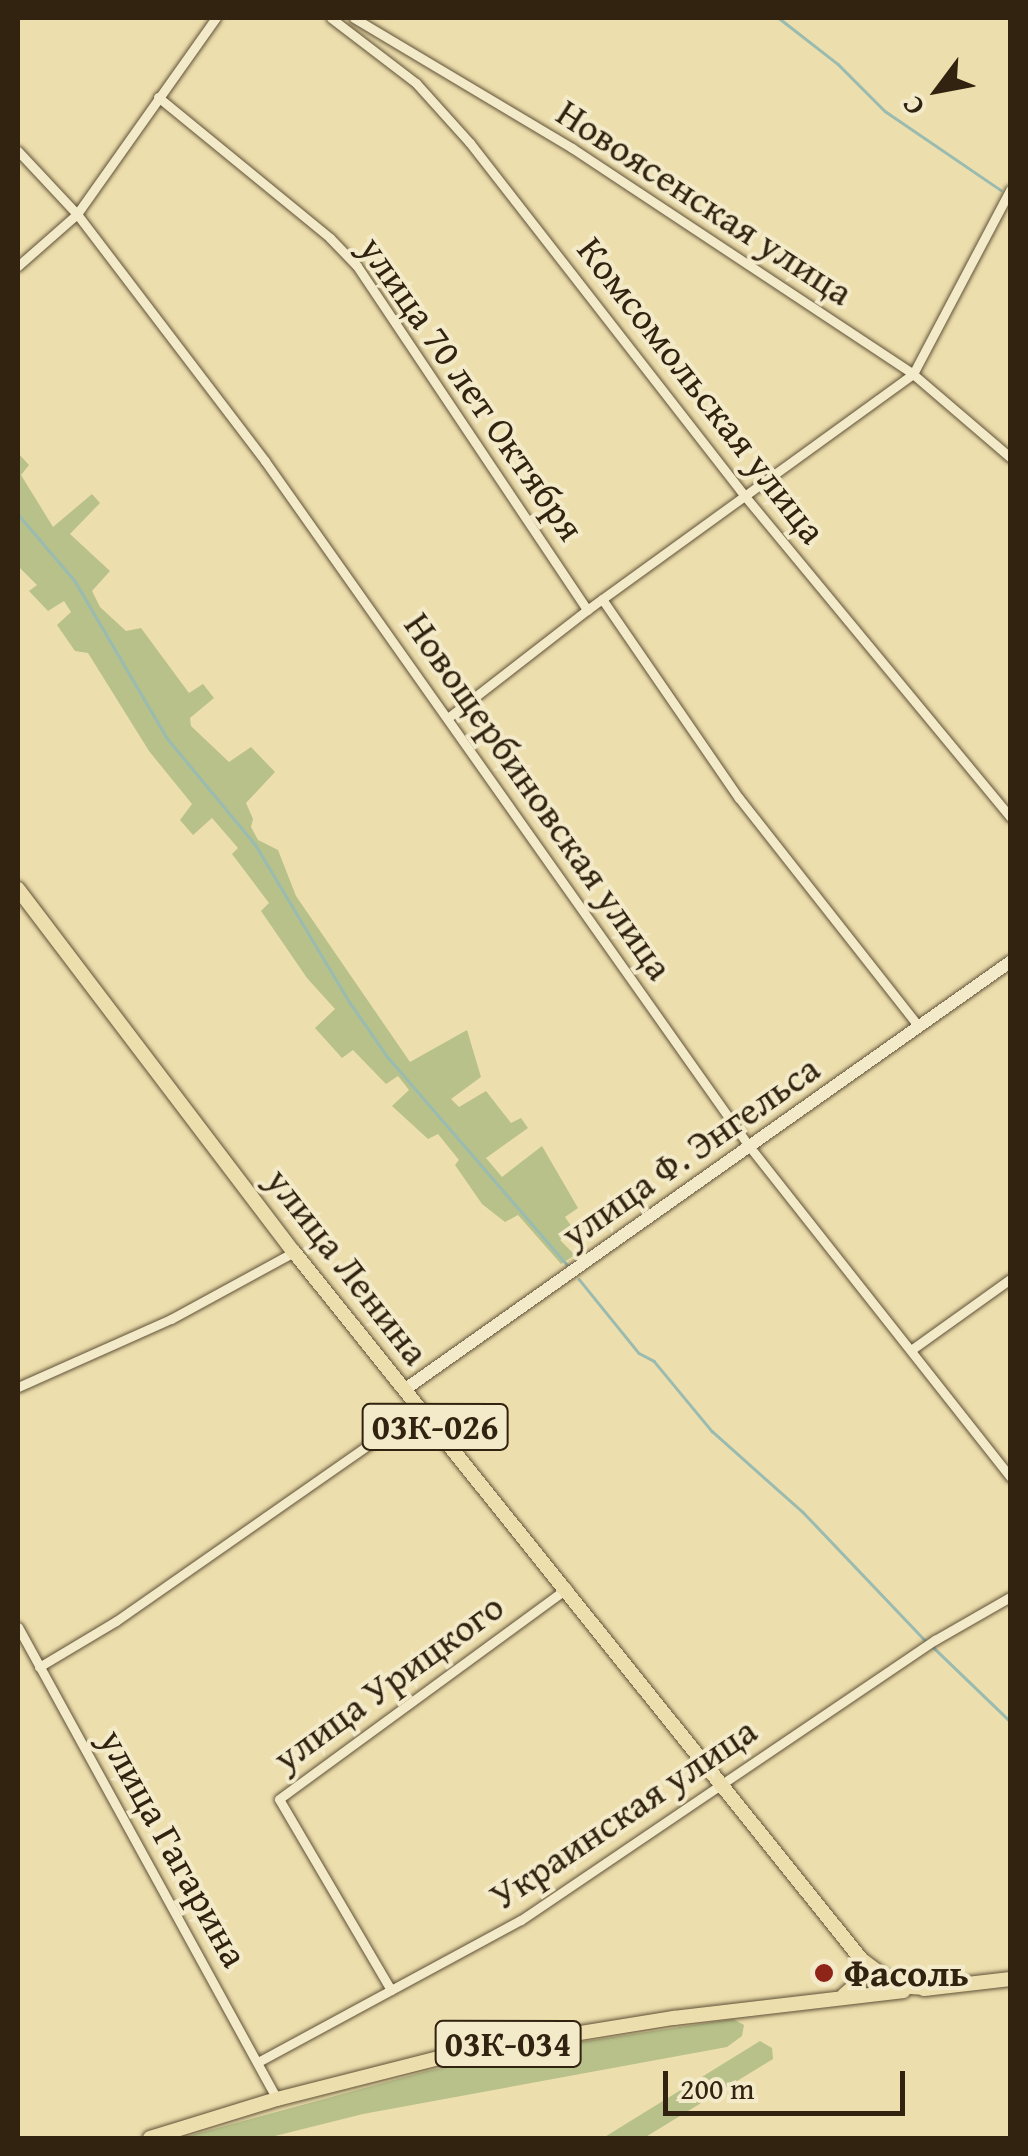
<!DOCTYPE html>
<meta charset="utf-8">
<style>
body{margin:0}
#map{position:relative;width:1028px;height:2156px;overflow:hidden;background:#eddead;font-family:"Gentium Book Plus",serif}
div>[style]{position:absolute}
.green>*{inset:0;background:#b8c18a}
.stream>*{height:2.5px;margin:-1.25px;padding:0 1.25px;transform-origin:1.25px;border-radius:1.25px;background:#9abbb0}
.roads{filter:drop-shadow(0 0 2px #605237) drop-shadow(0 0 2px #605237)}
.street>*{height:9px;margin:-4.5px;padding:0 4.5px;transform-origin:4.5px;border-radius:4.5px;background:#f3eaca}
.secondary>*{height:12px;margin:-6px;padding:0 6px;transform-origin:6px;border-radius:6px;background:#f3eaca}
.primary>*{height:14px;margin:-7px;padding:0 7px;transform-origin:7px;border-radius:7px;background:#eddead}
.dots>*{width:28px;height:28px;translate:-50% -50%;box-sizing:border-box;border:5px solid #f3eaca;border-radius:50%}
span{translate:-50% -50%;white-space:nowrap;text-align:center;line-height:1.15;-webkit-text-stroke:8px #f3eaca;paint-order:stroke}
.shield-label span{padding:2px 8px;background:#f3eaca;border:2px solid;border-radius:8px;-webkit-text-stroke-width:0}
.shield-label{font-size:35px;color:#312310;font-weight:700}
.street-label{font-size:38px;color:#312310}
.poi-label{font-size:38px;color:#312310;font-weight:700}
.left{translate:0 -50%;text-align:left}
.frame{position:absolute;inset:0;border:20px solid #312310;pointer-events:none}
.north{position:absolute;left:888px;top:40px;width:100px;height:100px;-webkit-text-stroke:8px #f3eaca;paint-order:stroke;rotate:238deg;font-size:28px;font-weight:700;line-height:40px;text-align:center;color:#312310}
.north::after{content:'';display:block;margin:auto;width:35px;height:45px;background:#312310;clip-path:polygon(50% 0,100% 100%,50% 72%,0 100%)}
.scale{position:absolute;left:663px;top:2071px;width:242px;height:45px;box-sizing:border-box;border:5px solid #312310;border-top:0;padding-left:12px;font-size:30px;line-height:35px;white-space:nowrap;color:#312310;-webkit-text-stroke:8px #f3eaca;paint-order:stroke}
</style>
<div id="map">
<div class="green">
<div style="clip-path:polygon(18px 453px,29px 465px,21px 475px,53px 527px,92px 494px,100px 503px,70px 534px,110px 571px,92px 591px,100px 607px,126px 631px,141px 628px,189px 693px,203px 684px,214px 698px,190px 718px,191px 726px,229px 762px,251px 747px,275px 772px,246px 803px,253px 819px,251px 827px,258px 840px,278px 850px,296px 896px,410px 1062px,467px 1030px,481px 1077px,451px 1099px,459px 1107px,486px 1091px,511px 1123px,521px 1118px,528px 1128px,486px 1158px,502px 1177px,542px 1146px,578px 1208px,565px 1217px,574px 1230px,560px 1240px,575px 1255px,561px 1264px,518px 1215px,505px 1222px,482px 1204px,455px 1165px,459px 1160px,438px 1134px,428px 1139px,392px 1106px,409px 1090px,398px 1076px,386px 1084px,353px 1050px,342px 1058px,315px 1028px,335px 1009px,307px 978px,261px 911px,269px 903px,232px 854px,238px 848px,212px 818px,193px 835px,180px 820px,192px 804px,149px 751px,88px 653px,75px 651px,57px 625px,71px 612px,64px 601px,48px 611px,29px 591px,37px 585px,18px 566px)"></div>
<div style="clip-path:polygon(733px 2019px,744px 2025px,742px 2036px,727px 2047px,363px 2114px,267px 2138px,181px 2138px,427px 2071px,527px 2050px)"></div>
<div style="clip-path:polygon(760px 2041px,772px 2048px,773px 2059px,644px 2138px,603px 2138px)"></div>
</div>
<div class="stream">
<div style="left:779px;top:18px;width:75px;rotate:37.9deg"></div>
<div style="left:838px;top:64px;width:66px;rotate:45deg"></div>
<div style="left:885px;top:111px;width:140px;rotate:34.3deg"></div>
<div style="left:18px;top:514px;width:88px;rotate:49.6deg"></div>
<div style="left:75px;top:581px;width:182px;rotate:59.6deg"></div>
<div style="left:167px;top:738px;width:138px;rotate:50.3deg"></div>
<div style="left:255px;top:844px;width:183px;rotate:59.1deg"></div>
<div style="left:349px;top:1001px;width:67px;rotate:55.4deg"></div>
<div style="left:387px;top:1056px;width:277px;rotate:49.2deg"></div>
<div style="left:579px;top:1279px;width:95px;rotate:51deg"></div>
<div style="left:639px;top:1353px;width:17px;rotate:28deg"></div>
<div style="left:654px;top:1361px;width:91px;rotate:50.4deg"></div>
<div style="left:712px;top:1431px;width:122px;rotate:41.7deg"></div>
<div style="left:803px;top:1512px;width:178px;rotate:46.4deg"></div>
<div style="left:932px;top:1646px;width:108px;rotate:43.9deg"></div>
</div>
<div class="roads">
<div class="street">
<div style="left:331px;top:18px;width:107px;rotate:37.4deg"></div>
<div style="left:416px;top:83px;width:81px;rotate:48deg"></div>
<div style="left:470px;top:143px;width:446px;rotate:52.1deg"></div>
<div style="left:744px;top:495px;width:418px;rotate:50.4deg"></div>
<div style="left:354px;top:18px;width:254px;rotate:30.8deg"></div>
<div style="left:572px;top:148px;width:409px;rotate:33.5deg"></div>
<div style="left:913px;top:374px;width:128px;rotate:40.6deg"></div>
<div style="left:158px;top:97px;width:222px;rotate:39.3deg"></div>
<div style="left:330px;top:238px;width:39px;rotate:46deg"></div>
<div style="left:357px;top:266px;width:414px;rotate:56.2deg"></div>
<div style="left:18px;top:151px;width:86px;rotate:46.9deg"></div>
<div style="left:77px;top:214px;width:310px;rotate:52.7deg"></div>
<div style="left:265px;top:461px;width:839px;rotate:54.76deg"></div>
<div style="left:749px;top:1146px;width:422px;rotate:51.7deg"></div>
<div style="left:18px;top:266px;width:79px;rotate:-41.4deg"></div>
<div style="left:77px;top:214px;width:240px;rotate:-54.7deg"></div>
<div style="left:602px;top:599px;width:242px;rotate:55.5deg"></div>
<div style="left:739px;top:798px;width:291px;rotate:51.8deg"></div>
<div style="left:449px;top:717px;width:175px;rotate:-37.8deg"></div>
<div style="left:587px;top:610px;width:402px;rotate:-35.9deg"></div>
<div style="left:913px;top:374px;width:208px;rotate:-62.2deg"></div>
<div style="left:911px;top:1350px;width:122px;rotate:-35.6deg"></div>
<div style="left:18px;top:1387px;width:167px;rotate:-24deg"></div>
<div style="left:171px;top:1319px;width:140px;rotate:-28.6deg"></div>
<div style="left:18px;top:1627px;width:538px;rotate:61.25deg"></div>
<div style="left:39px;top:1667px;width:90px;rotate:-30.9deg"></div>
<div style="left:116px;top:1621px;width:371px;rotate:-34.9deg"></div>
<div style="left:391px;top:1990px;width:221px;rotate:-120.4deg"></div>
<div style="left:279px;top:1799px;width:357px;rotate:-36.2deg"></div>
<div style="left:258px;top:2062px;width:299px;rotate:-28.4deg"></div>
<div style="left:521px;top:1920px;width:500px;rotate:-34.1deg"></div>
<div style="left:935px;top:1640px;width:86px;rotate:-29.8deg"></div>
</div>
<div class="secondary">
<div style="left:404px;top:1390px;width:742px;rotate:-35.23deg"></div>
</div>
<div class="primary">
<div style="left:18px;top:889px;width:456px;rotate:52.8deg"></div>
<div style="left:294px;top:1252px;width:906px;rotate:51.27deg"></div>
<div style="left:861px;top:1959px;width:45px;rotate:36.9deg"></div>
<div style="left:897px;top:1986px;width:32px;rotate:4deg"></div>
<div style="left:924px;top:1989px;width:87px;rotate:-6.6deg"></div>
<div style="left:844px;top:1995px;width:20px;rotate:-41deg"></div>
<div style="left:859px;top:1982px;width:23px;rotate:-85deg"></div>
<div style="left:150px;top:2138px;width:133px;rotate:-17.1deg"></div>
<div style="left:277px;top:2099px;width:192px;rotate:-14.2deg"></div>
<div style="left:463px;top:2052px;width:214px;rotate:-9.2deg"></div>
<div style="left:674px;top:2018px;width:231px;rotate:-6.7deg"></div>
</div>
</div>
<div class="dots">
<div style="left:824px;top:1973px;background:#8f2418"></div>
</div>
<div class="shield-label">
<span style="left:435px;top:1427px">03К-026</span>
<span style="left:508px;top:2044px">03К-034</span>
</div>
<div class="street-label">
<span style="left:705px;top:202px;rotate:33deg">Новоясенская улица</span>
<span style="left:472px;top:388px;rotate:55deg">улица 70 лет Октября</span>
<span style="left:702px;top:390px;rotate:52deg">Комсомольская улица</span>
<span style="left:539px;top:796px;rotate:55deg">Новощербиновская улица</span>
<span style="left:690px;top:1151px;rotate:-35deg">улица Ф. Энгельса</span>
<span style="left:348px;top:1266px;rotate:52deg">улица Ленина</span>
<span style="left:388px;top:1682px;rotate:-36deg">улица Урицкого</span>
<span style="left:623px;top:1813px;rotate:-34deg">Украинская улица</span>
<span style="left:174px;top:1848px;rotate:61deg">улица Гагарина</span>
</div>
<div class="poi-label">
<span class="left" style="left:844px;top:1973px">Фасоль</span>
</div>
<div class="frame"></div>
<div class="north">С</div>
<div class="scale">200 m</div>
</div>
